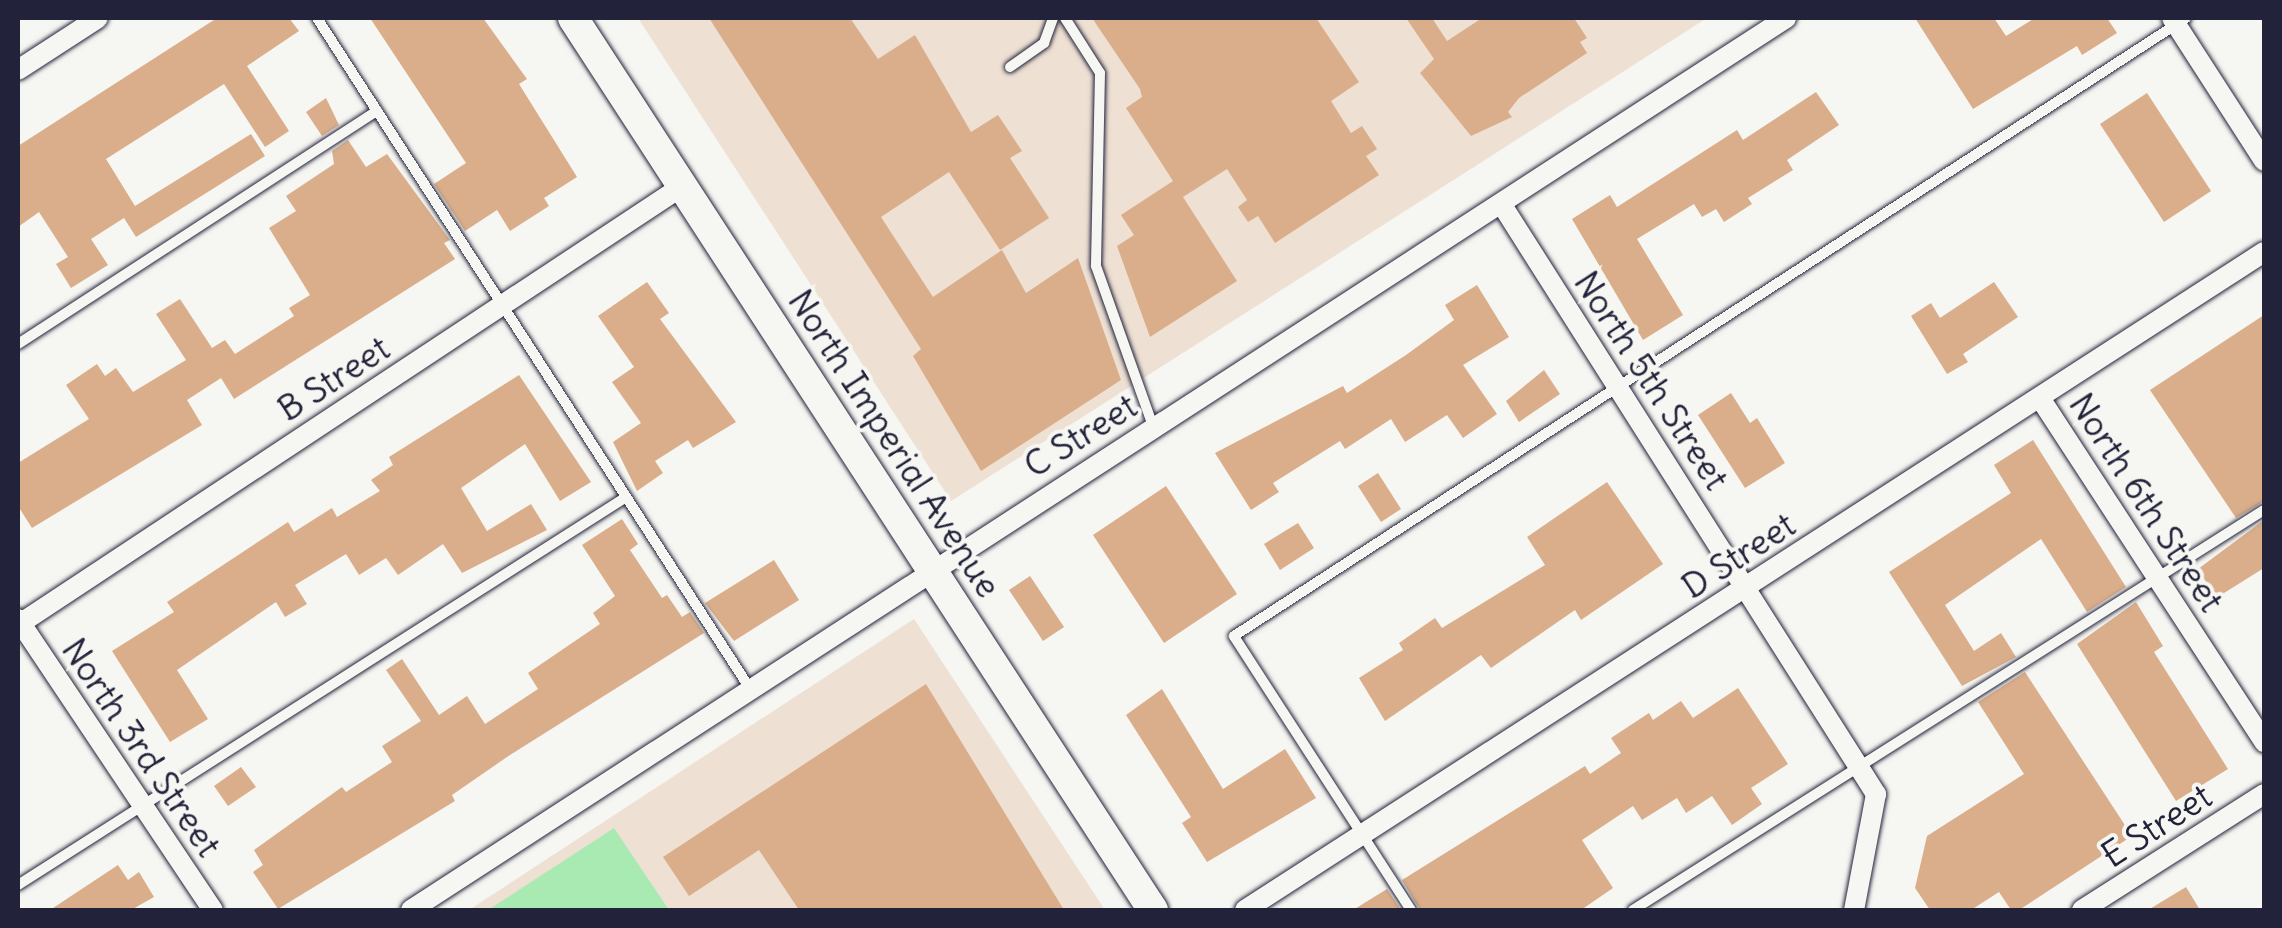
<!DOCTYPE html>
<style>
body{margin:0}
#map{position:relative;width:2282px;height:928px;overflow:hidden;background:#f6f6f2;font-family:Delius,sans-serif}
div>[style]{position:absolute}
.built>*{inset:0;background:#eee0d3}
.green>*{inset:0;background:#a9eab3}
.building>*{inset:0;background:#daae8b}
.roads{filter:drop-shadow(0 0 2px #22223b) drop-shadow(0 0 2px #22223b)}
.lane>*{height:10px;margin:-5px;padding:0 5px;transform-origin:5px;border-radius:5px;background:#f6f6f2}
.street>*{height:20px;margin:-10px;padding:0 10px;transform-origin:10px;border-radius:10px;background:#f6f6f2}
.secondary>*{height:30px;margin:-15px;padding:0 15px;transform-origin:15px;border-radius:15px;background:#f6f6f2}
span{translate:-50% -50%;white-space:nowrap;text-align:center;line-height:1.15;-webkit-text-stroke:8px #f6f6f2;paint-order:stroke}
.street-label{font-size:35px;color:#22223b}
.frame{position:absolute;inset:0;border:20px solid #22223b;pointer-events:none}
</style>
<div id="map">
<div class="built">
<div style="clip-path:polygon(638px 18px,1707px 18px,951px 501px)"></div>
<div style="clip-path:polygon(914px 619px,1105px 910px,469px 910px)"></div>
</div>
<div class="green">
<div style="clip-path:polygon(614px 828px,669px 910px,488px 910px)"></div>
</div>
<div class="building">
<div style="clip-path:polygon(217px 18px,289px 18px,299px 31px,247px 66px,289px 131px,265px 147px,224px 84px,106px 159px,135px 206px,251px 134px,265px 156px,136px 237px,124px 218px,91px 239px,108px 265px,71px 288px,56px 264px,68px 257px,39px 212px,18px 227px,18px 146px)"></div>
<div style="clip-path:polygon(370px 18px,483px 18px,527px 79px,519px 84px,577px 177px,544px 198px,549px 206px,510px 231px,497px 210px,465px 231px,434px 184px,466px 163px)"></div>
<div style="clip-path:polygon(709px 18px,850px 18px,878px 59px,915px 35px,971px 132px,998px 115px,1022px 151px,1010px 158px,1049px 218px,1000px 250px,949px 172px,881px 217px,933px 297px,1002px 250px,1026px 293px,1078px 258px,1121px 380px,981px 471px,913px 356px,921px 349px)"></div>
<div style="clip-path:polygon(1092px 18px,1316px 18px,1359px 82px,1331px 101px,1351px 133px,1362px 126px,1377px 149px,1366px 156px,1379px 175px,1275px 243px,1258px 216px,1248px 222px,1238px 207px,1247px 200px,1227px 169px,1183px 197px,1237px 281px,1150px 337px,1117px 246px,1134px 235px,1121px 215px,1173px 181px,1126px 108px,1142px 97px,1140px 89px)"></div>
<div style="clip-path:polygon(1406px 18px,1432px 18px,1447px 41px,1482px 18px,1574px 18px,1587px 38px,1580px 42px,1587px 53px,1519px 98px,1508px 112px,1512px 117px,1471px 136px,1420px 73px,1434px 59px)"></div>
<div style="clip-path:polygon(1915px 18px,1994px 18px,2006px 36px,2035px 18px,2107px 18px,2117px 33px,2082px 55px,2077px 46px,1973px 109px)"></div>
<div style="clip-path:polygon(1816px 92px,1839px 125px,1787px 160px,1793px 170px,1748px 198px,1752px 204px,1724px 222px,1716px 209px,1702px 217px,1694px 204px,1637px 239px,1683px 315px,1643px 340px,1572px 219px,1610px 195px,1617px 207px,1737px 130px,1743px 140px)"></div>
<div style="clip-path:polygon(2147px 93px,2211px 191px,2164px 222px,2100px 124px)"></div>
<div style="clip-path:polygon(326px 98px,339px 125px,322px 136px,306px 112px)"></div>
<div style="clip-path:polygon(348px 140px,366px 167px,387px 154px,450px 240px,444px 243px,455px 259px,234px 399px,221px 378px,187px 400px,202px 425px,32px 528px,18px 506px,18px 463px,89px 419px,66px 385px,97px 364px,105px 376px,116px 368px,133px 392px,186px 360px,156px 314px,180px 299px,212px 348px,225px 340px,235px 354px,294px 316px,289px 308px,310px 295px,269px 228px,296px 211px,286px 196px,334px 164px,332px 151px)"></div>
<div style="clip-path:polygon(647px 282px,669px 313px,660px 319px,736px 422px,693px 448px,688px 440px,655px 461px,663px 473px,637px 491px,613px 442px,641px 423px,612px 382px,634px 367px,598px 316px)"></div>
<div style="clip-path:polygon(1994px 282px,2018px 317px,1963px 354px,1968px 362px,1947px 374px,1911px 316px,1931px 303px,1940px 318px)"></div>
<div style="clip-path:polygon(1477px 285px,1509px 337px,1463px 365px,1497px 414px,1463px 438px,1447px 415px,1405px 442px,1391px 419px,1345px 449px,1340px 441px,1273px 483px,1279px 492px,1251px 510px,1215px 453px,1343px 386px,1347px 393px,1406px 355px,1454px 320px,1445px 305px)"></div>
<div style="clip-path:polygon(2264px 315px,2264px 501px,2236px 518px,2150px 390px)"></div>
<div style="clip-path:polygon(1544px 370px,1560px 394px,1519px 422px,1506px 401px)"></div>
<div style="clip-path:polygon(519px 375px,591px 482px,560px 501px,525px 444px,461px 488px,487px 531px,531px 504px,547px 530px,462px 573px,443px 544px,398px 575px,386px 558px,359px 575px,346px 554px,295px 585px,307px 604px,285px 617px,276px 602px,177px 670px,208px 719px,170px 742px,112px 651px,174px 612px,167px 602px,288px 522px,294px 532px,332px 508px,337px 517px,380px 491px,371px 480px,393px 465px,389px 457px)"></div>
<div style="clip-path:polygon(1731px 393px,1750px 423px,1757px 418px,1785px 463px,1745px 488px,1698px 415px)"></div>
<div style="clip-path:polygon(2033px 440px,2126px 587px,2087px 612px,2041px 539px,1945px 605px,1974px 651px,2001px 633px,2016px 657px,1962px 686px,1889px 572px,2011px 493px,1994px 465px)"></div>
<div style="clip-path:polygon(1378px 473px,1401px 509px,1381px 522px,1358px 486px)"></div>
<div style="clip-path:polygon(1607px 482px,1663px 564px,1581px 620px,1575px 610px,1491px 668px,1481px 655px,1385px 721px,1359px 678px,1403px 650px,1399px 643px,1435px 618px,1442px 628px,1545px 565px,1527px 537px)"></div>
<div style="clip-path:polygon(1166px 486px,1237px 594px,1164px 643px,1093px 535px)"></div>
<div style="clip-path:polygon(622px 519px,638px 544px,630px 550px,662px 598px,667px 595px,682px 617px,690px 612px,704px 633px,507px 757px,452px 795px,455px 801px,278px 909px,253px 872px,263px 865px,254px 850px,342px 787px,346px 792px,392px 762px,382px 746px,421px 721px,386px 670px,402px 659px,439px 715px,467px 696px,485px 724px,538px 689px,528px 673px,600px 624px,593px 613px,615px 596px,582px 545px)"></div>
<div style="clip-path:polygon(2264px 520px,2264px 568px,2216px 598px,2198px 569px)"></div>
<div style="clip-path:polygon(1298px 523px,1314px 548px,1280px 570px,1264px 544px)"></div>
<div style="clip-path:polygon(774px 560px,799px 600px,734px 641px,705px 603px)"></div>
<div style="clip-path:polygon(1030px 576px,1064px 627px,1043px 641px,1009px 590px)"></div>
<div style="clip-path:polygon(2136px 602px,2163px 646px,2154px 652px,2228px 769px,2176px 801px,2077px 644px)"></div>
<div style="clip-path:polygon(2025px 672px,2132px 836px,2019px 910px,2011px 910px,1999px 892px,1971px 910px,1930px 910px,1915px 888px,1927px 836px,2024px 774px,1978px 702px)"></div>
<div style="clip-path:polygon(926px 684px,1064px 910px,799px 910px,759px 850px,689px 896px,663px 857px)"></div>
<div style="clip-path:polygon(1738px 688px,1788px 764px,1751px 788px,1762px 804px,1732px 825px,1712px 796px,1686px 813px,1677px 798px,1642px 820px,1633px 806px,1582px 840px,1613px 888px,1581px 910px,1420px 910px,1402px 880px,1585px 766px,1590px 774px,1621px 753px,1611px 738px,1649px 713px,1653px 720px,1681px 701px,1693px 718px)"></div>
<div style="clip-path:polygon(1162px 689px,1223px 789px,1285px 749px,1316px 798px,1207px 862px,1182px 823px,1191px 817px,1126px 715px)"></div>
<div style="clip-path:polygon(241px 767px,256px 787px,228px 806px,214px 786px)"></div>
<div style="clip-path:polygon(118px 865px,128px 880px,139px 872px,154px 897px,131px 910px,50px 910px)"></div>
<div style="clip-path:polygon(2186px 887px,2200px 910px,2148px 910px)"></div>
<div style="clip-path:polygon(1387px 889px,1401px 910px,1353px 910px)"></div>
</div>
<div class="roads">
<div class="lane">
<div style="left:317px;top:18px;width:796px;rotate:57.15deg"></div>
<div style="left:1065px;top:18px;width:65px;rotate:57.5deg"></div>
<div style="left:1100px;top:73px;width:193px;rotate:91.2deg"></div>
<div style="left:1096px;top:266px;width:170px;rotate:70.4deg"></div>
<div style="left:1010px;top:67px;width:42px;rotate:-35.2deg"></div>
<div style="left:1044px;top:43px;width:27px;rotate:-70deg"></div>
<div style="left:18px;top:344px;width:428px;rotate:-33deg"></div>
<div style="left:18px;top:885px;width:721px;rotate:-32.54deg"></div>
<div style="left:1411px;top:910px;width:326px;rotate:-122.9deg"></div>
<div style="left:1234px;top:636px;width:1135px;rotate:-32.99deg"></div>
<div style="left:1633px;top:910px;width:747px;rotate:-32.37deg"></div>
</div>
<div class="street">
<div style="left:2172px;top:18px;width:170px;rotate:57.2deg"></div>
<div style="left:18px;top:70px;width:95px;rotate:-33deg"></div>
<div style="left:1502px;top:205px;width:698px;rotate:57.59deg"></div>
<div style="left:1876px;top:794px;width:118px;rotate:100.7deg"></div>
<div style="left:2040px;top:398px;width:411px;rotate:56.9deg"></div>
<div style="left:18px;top:619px;width:350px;rotate:56.2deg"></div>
<div style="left:18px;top:625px;width:798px;rotate:-33.45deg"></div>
<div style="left:411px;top:910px;width:1639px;rotate:-32.97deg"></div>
<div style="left:1245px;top:910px;width:1213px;rotate:-32.85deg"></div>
<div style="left:2082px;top:910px;width:216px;rotate:-32.5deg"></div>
</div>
<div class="secondary">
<div style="left:573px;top:18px;width:1064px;rotate:56.97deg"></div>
</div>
</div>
<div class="street-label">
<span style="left:333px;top:378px;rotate:-33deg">B Street</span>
<span style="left:1652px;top:380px;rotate:57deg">North 5th Street</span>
<span style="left:1080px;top:435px;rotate:-32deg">C Street</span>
<span style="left:895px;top:443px;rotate:57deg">North Imperial Avenue</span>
<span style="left:2147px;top:502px;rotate:57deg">North 6th Street</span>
<span style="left:1738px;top:555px;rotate:-33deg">D Street</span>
<span style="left:142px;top:747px;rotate:56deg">North 3rd Street</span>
<span style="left:2156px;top:825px;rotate:-33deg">E Street</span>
</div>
<div class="frame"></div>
</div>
